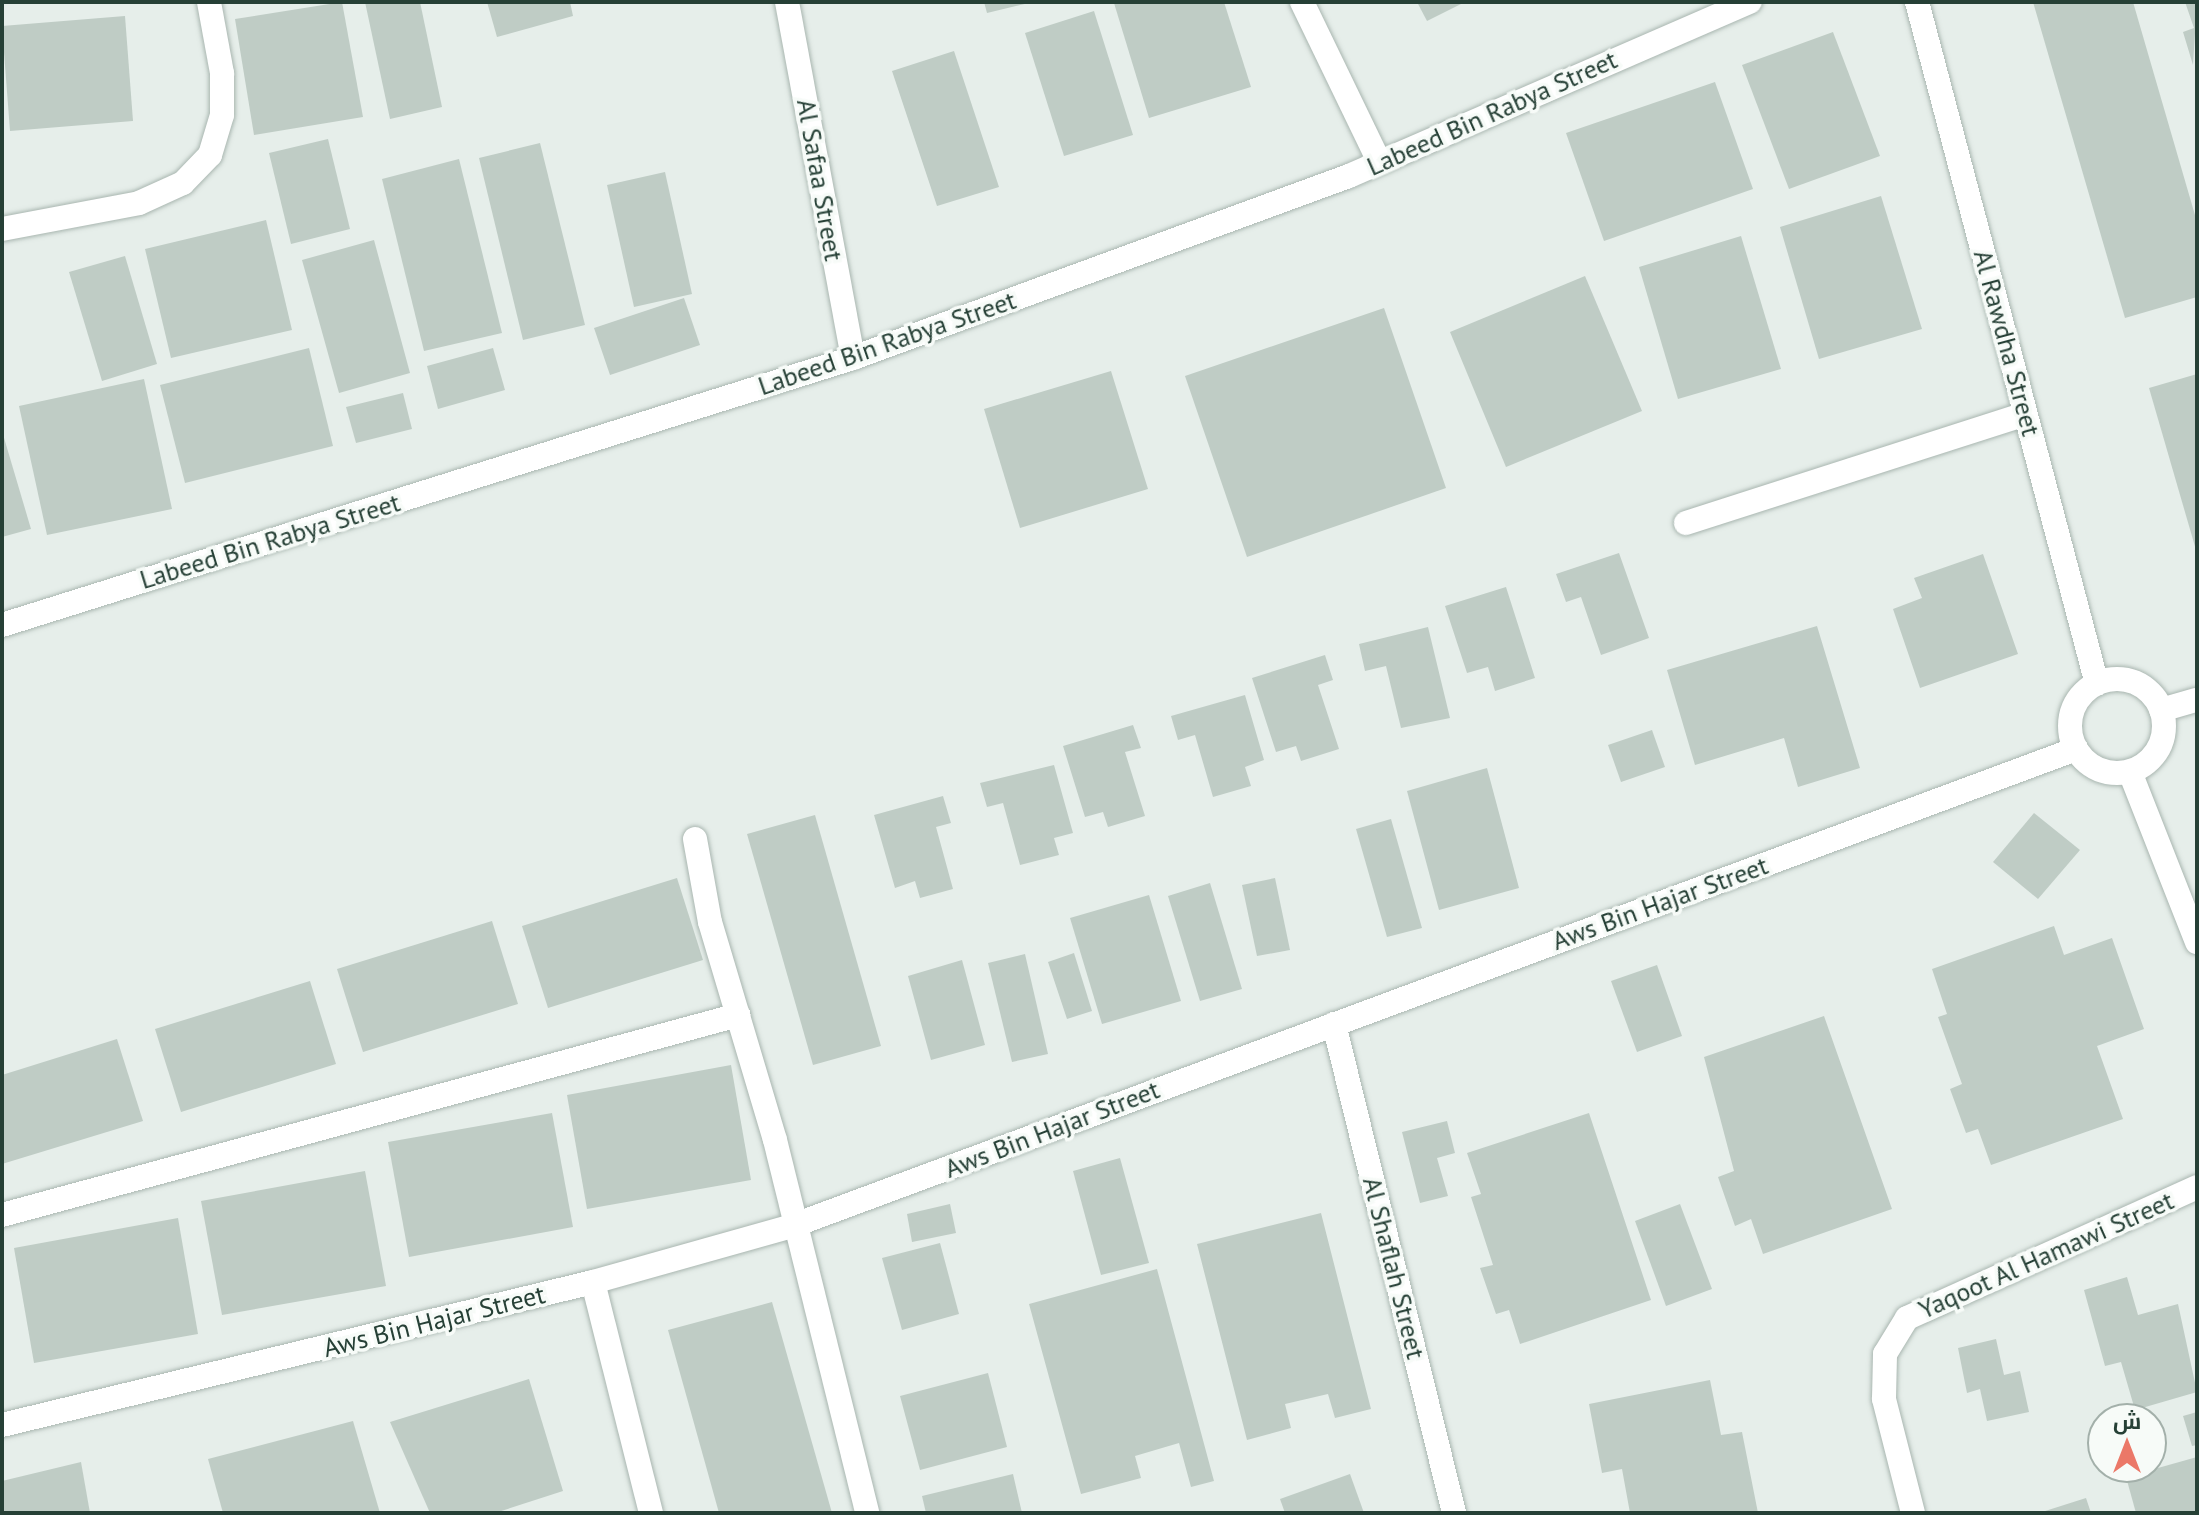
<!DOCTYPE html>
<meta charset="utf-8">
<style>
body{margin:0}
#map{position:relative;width:2199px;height:1515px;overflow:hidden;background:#e6eeea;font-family:"PT Sans",Cairo,sans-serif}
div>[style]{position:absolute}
.building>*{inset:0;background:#bfccc5}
.roads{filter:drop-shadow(0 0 2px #a9b6b0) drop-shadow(0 0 2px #a9b6b0)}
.minor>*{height:24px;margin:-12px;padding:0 12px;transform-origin:12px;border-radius:12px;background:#fff}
.minor>.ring{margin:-12px;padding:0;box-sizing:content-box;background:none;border:24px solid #fff;border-radius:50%}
span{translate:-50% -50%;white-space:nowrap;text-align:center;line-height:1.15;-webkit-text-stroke:7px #f7fbf8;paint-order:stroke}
.street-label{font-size:26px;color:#264036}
.frame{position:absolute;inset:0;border:4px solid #264036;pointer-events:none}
.north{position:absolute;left:2087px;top:1403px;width:80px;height:80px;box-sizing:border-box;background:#f7fbf8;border:2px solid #a3b0aa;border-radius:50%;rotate:0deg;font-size:22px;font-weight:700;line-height:32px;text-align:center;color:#264036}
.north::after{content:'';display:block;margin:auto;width:28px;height:36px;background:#eb7868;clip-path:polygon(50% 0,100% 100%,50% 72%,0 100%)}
</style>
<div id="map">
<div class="building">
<div style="clip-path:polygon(342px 2px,363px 117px,254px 135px,235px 19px)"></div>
<div style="clip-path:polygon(365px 2px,420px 2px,442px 107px,390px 119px)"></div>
<div style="clip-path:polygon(487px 2px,570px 2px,573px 16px,497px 37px)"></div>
<div style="clip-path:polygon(984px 2px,1029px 2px,1029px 3px,987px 13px)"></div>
<div style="clip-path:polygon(1224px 2px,1251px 87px,1149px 118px,1114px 3px)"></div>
<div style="clip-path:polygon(1417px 2px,1465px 2px,1427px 21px)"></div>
<div style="clip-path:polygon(2033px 2px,2133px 2px,2197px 222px,2197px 297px,2125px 318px)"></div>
<div style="clip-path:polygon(2185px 2px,2197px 2px,2193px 65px,2183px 32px,2194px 28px)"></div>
<div style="clip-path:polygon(1094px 11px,1133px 135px,1064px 156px,1025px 33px)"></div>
<div style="clip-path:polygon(125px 16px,133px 121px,10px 131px,2px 26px)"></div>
<div style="clip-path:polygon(1833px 32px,1880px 156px,1789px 189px,1742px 65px)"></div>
<div style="clip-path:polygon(954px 51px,999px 187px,937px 206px,892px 71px)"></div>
<div style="clip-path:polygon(1715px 82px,1753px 189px,1604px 241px,1566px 133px)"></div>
<div style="clip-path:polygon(328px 139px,350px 229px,291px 244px,269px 153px)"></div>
<div style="clip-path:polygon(540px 143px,585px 325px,523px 340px,479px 158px)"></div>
<div style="clip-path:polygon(459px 159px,502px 333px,424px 351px,382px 179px)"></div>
<div style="clip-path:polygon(665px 172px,692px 294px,634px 307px,607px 185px)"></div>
<div style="clip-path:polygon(1881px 196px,1922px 329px,1819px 359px,1780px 227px)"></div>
<div style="clip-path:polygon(266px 220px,292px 330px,171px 358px,145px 249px)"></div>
<div style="clip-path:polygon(1741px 236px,1781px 369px,1678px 399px,1639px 267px)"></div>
<div style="clip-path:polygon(374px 240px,410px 373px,339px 393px,302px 260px)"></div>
<div style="clip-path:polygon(125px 256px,157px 364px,102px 381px,69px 272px)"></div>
<div style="clip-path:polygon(1585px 276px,1642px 411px,1506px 467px,1450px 332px)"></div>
<div style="clip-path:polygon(684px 298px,700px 345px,610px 375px,594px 328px)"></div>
<div style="clip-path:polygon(1384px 308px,1446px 488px,1247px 557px,1185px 376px)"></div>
<div style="clip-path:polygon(309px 348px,333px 446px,185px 483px,160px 385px)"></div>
<div style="clip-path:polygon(493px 348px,505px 390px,438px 409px,427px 366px)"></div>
<div style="clip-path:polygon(1111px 371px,1148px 489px,1020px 528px,984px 409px)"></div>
<div style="clip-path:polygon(2197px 374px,2197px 550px,2196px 550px,2149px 388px)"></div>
<div style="clip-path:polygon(144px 379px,172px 509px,47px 535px,19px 406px)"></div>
<div style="clip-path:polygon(403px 393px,412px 429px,356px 443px,346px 407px)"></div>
<div style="clip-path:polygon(2px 431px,31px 529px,2px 537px)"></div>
<div style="clip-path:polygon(1619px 553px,1649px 638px,1601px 655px,1581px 597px,1566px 602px,1556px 574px)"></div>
<div style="clip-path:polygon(1983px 554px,2018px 654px,1920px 688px,1893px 609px,1922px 598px,1914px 578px)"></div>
<div style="clip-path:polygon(1506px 587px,1535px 678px,1495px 691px,1488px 667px,1467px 673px,1445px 606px)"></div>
<div style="clip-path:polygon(1817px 626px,1860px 768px,1798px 787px,1784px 738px,1695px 765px,1667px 670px)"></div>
<div style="clip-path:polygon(1428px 627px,1450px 718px,1401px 728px,1386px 666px,1365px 671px,1359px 644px)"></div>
<div style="clip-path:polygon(1325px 655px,1333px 680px,1318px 685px,1339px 749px,1301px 761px,1296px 746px,1276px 752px,1252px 678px)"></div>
<div style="clip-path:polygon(1245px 695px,1264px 760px,1245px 767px,1251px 786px,1213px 797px,1195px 735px,1178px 740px,1171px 716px)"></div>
<div style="clip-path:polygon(1133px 725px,1141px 748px,1125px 752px,1145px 816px,1108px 827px,1103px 812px,1085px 817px,1063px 746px)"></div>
<div style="clip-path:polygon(1652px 730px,1665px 767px,1621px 782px,1608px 745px)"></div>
<div style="clip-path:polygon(1054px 765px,1073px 833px,1054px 838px,1059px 855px,1020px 865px,1003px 803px,987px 807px,980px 783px)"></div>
<div style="clip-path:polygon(1487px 768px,1519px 888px,1439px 910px,1407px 791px)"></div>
<div style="clip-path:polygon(943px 796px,951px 823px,936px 827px,953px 889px,920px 898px,915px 881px,895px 888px,874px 815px)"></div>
<div style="clip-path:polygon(2034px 813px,2080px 850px,2038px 899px,1993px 862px)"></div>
<div style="clip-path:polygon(815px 815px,881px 1046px,813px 1065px,747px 834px)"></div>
<div style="clip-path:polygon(1391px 819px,1422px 928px,1387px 937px,1356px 829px)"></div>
<div style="clip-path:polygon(677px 878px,703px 960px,548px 1008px,522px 926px)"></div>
<div style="clip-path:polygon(1275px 878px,1290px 950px,1257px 956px,1242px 885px)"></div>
<div style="clip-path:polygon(1210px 883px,1242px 989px,1200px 1001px,1168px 896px)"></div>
<div style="clip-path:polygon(1149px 895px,1181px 1001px,1102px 1024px,1070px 918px)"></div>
<div style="clip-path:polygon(492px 921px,518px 1004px,363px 1052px,337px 969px)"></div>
<div style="clip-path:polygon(2054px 926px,2064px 955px,2112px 938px,2144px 1029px,2097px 1046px,2123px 1119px,1991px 1165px,1978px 1129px,1966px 1133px,1950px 1089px,1962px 1084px,1938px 1017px,1947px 1014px,1932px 969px)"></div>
<div style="clip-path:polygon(1074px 953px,1092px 1011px,1067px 1019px,1048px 962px)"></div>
<div style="clip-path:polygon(1025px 954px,1048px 1054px,1012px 1062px,988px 963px)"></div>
<div style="clip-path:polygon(962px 960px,985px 1045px,931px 1060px,908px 976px)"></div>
<div style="clip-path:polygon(1657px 965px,1682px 1036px,1637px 1052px,1611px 981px)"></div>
<div style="clip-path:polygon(310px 981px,336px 1064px,181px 1112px,155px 1029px)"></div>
<div style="clip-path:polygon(1824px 1016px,1892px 1209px,1763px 1254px,1751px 1219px,1735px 1226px,1718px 1177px,1734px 1171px,1704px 1057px)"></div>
<div style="clip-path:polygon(117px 1039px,143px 1121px,2px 1164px,2px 1075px)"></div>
<div style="clip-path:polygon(731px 1065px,751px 1180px,587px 1209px,567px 1095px)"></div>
<div style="clip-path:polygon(552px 1113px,573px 1227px,409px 1257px,388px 1142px)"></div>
<div style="clip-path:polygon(1589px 1113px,1651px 1300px,1520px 1344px,1509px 1310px,1496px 1314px,1480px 1268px,1493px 1265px,1471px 1197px,1481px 1194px,1467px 1153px)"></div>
<div style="clip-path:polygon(1447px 1121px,1455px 1153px,1437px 1158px,1448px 1196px,1420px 1203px,1402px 1132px)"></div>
<div style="clip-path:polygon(1120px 1158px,1149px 1263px,1101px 1275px,1073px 1171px)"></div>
<div style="clip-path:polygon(365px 1171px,386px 1286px,222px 1315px,201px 1201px)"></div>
<div style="clip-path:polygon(950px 1204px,956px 1233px,912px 1242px,907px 1214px)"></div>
<div style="clip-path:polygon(1680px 1204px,1712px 1289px,1666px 1306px,1635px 1221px)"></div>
<div style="clip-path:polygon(1321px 1213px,1371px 1409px,1335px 1418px,1328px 1394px,1285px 1404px,1291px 1428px,1247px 1440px,1197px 1244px)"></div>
<div style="clip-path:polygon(178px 1218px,198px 1334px,34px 1363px,14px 1248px)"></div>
<div style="clip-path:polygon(940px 1243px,959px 1314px,902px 1330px,882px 1258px)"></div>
<div style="clip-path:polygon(1157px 1269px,1214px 1481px,1191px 1487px,1179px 1443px,1135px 1456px,1141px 1478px,1081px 1494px,1029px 1304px)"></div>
<div style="clip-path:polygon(2127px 1277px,2138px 1315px,2178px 1304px,2197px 1392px,2135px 1410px,2121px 1362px,2105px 1366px,2084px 1290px)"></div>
<div style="clip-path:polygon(772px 1302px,832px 1513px,719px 1513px,668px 1330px)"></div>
<div style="clip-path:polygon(1996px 1339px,2004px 1375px,2020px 1371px,2029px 1412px,1987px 1421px,1980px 1389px,1967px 1393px,1958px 1348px)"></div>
<div style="clip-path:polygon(988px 1373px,1007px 1447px,920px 1470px,900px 1396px)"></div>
<div style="clip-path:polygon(529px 1379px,563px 1491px,495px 1513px,430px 1513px,390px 1422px)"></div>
<div style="clip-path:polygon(1710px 1380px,1721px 1435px,1742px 1432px,1758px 1513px,1630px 1513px,1622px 1469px,1602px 1473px,1589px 1404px)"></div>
<div style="clip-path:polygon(2197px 1412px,2197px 1445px,2192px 1446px,2183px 1416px)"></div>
<div style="clip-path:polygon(353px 1421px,380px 1513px,223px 1513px,208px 1459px)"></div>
<div style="clip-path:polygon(2197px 1457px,2197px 1513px,2136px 1513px,2126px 1477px)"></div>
<div style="clip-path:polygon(81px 1462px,90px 1513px,2px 1513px,2px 1481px)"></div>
<div style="clip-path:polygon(1013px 1474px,1022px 1513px,926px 1513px,922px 1496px)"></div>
<div style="clip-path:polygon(1350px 1474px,1364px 1513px,1285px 1513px,1280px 1499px)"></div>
<div style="clip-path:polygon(2086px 1498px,2091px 1513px,2042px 1513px,2042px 1512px)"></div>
</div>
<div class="roads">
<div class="minor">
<div style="left:787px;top:2px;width:362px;rotate:79.5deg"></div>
<div style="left:1302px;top:2px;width:177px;rotate:64.2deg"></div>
<div style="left:1917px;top:2px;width:705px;rotate:75.22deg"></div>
<div style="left:2px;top:229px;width:139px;rotate:-10.7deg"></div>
<div style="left:139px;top:203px;width:48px;rotate:-24.4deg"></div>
<div style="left:183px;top:183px;width:39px;rotate:-46deg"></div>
<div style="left:210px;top:155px;width:42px;rotate:-73.3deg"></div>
<div style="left:222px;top:115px;width:42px;rotate:-90deg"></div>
<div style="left:222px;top:73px;width:72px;rotate:-100.4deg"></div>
<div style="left:1686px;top:523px;width:356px;rotate:-17.8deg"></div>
<div style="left:2px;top:625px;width:892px;rotate:-17.42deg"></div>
<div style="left:853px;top:358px;width:528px;rotate:-20.15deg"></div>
<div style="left:1349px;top:176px;width:437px;rotate:-23.5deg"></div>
<div class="ring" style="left:2070px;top:679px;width:70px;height:70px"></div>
<div style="left:2161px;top:710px;width:37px;rotate:-16deg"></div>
<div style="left:2130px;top:772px;width:183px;rotate:68.5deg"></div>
<div style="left:695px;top:839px;width:84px;rotate:79.8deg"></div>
<div style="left:710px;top:922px;width:227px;rotate:73.4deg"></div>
<div style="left:775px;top:1140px;width:384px;rotate:76.1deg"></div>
<div style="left:1334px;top:1024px;width:504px;rotate:76.21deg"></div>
<div style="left:2px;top:1215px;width:763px;rotate:-15.2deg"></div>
<div style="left:593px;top:1282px;width:238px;rotate:75.9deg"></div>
<div style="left:2px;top:1425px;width:608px;rotate:-13.6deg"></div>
<div style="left:593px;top:1282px;width:207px;rotate:-15.7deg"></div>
<div style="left:792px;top:1226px;width:1370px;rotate:-20.38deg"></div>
<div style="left:1913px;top:1513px;width:118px;rotate:-104.3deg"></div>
<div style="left:1884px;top:1399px;width:45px;rotate:-88.7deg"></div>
<div style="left:1885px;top:1354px;width:42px;rotate:-58.6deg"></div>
<div style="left:1907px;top:1318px;width:318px;rotate:-24.3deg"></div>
</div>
</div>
<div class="street-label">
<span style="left:1492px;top:113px;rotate:-24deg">Labeed Bin Rabya Street</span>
<span style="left:820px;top:180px;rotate:80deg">Al Safaa Street</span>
<span style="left:887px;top:343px;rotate:-19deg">Labeed Bin Rabya Street</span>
<span style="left:2007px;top:343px;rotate:75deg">Al Rawdha Street</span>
<span style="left:270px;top:541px;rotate:-17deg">Labeed Bin Rabya Street</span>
<span style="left:1660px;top:903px;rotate:-20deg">Aws Bin Hajar Street</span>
<span style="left:1052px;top:1129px;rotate:-21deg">Aws Bin Hajar Street</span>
<span style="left:2046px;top:1255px;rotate:-24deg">Yaqoot Al Hamawi Street</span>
<span style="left:1394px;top:1268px;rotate:76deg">Al Shaflah Street</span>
<span style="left:434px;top:1321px;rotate:-14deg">Aws Bin Hajar Street</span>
</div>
<div class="frame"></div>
<div class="north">ش</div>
</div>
